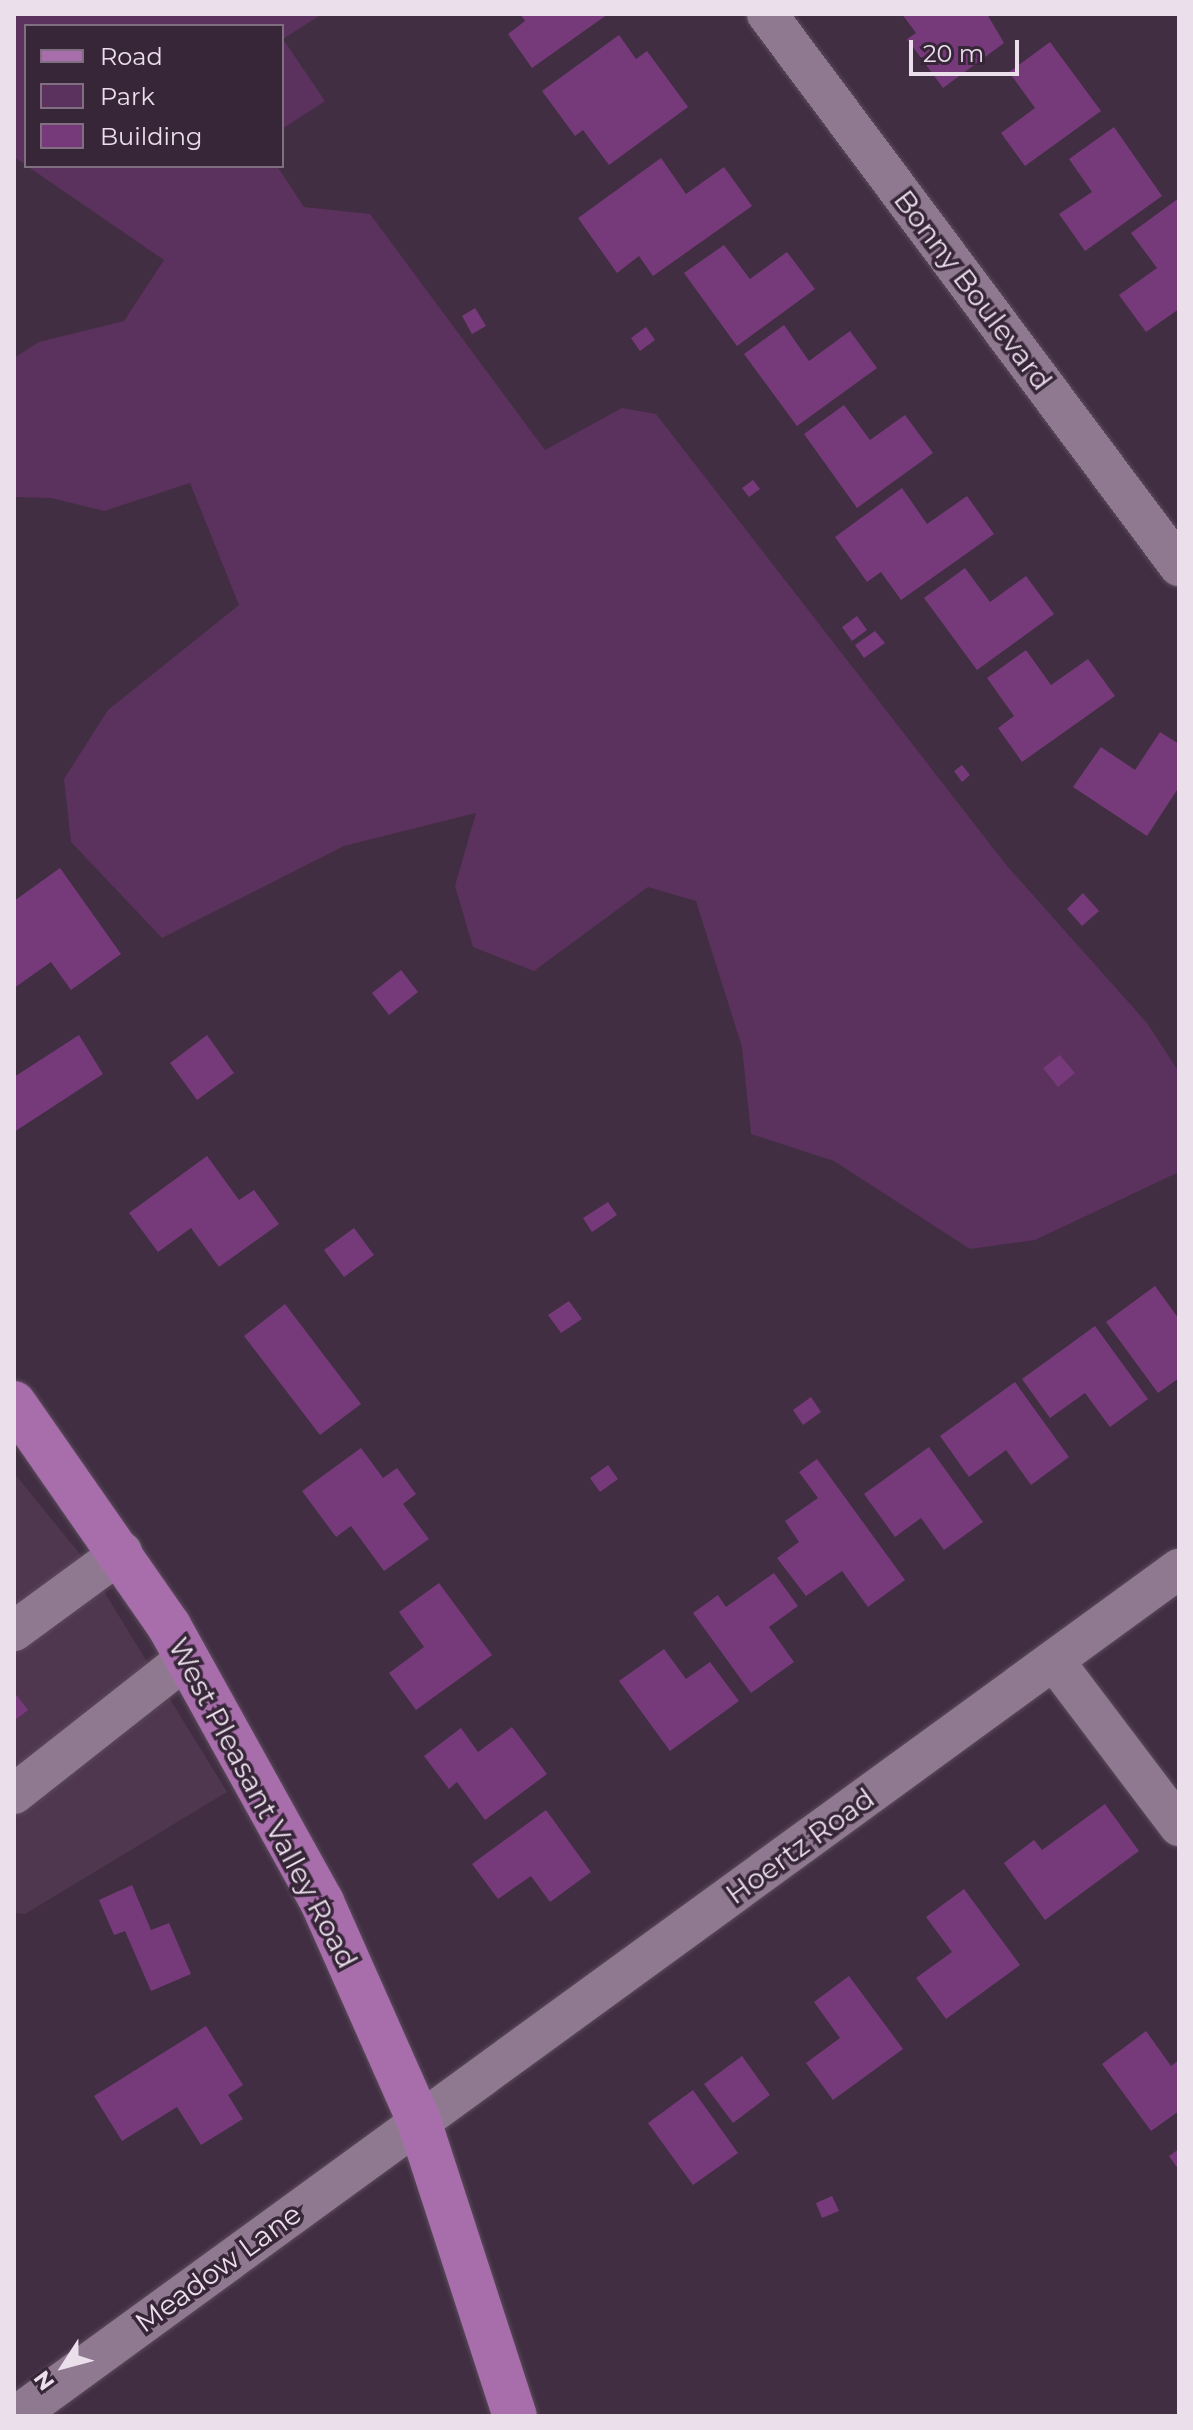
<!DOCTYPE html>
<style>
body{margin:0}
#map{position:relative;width:1193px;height:2430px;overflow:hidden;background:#412e42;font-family:Montserrat,sans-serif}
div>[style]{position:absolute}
.built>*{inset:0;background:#4f3750}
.green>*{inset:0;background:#5b315d}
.building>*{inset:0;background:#763a7b}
.roads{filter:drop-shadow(0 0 2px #5b4a5c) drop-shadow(0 0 2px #5b4a5c)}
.minor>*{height:40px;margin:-20px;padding:0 20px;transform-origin:20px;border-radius:20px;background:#8f7990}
.major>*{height:44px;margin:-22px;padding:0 22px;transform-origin:22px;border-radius:22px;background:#a86eac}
span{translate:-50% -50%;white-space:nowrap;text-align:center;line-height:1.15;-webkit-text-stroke:7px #372538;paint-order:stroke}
.street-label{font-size:28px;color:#ebdfec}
.frame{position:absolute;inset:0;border:16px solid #ebdfec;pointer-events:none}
.legend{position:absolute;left:24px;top:24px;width:260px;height:144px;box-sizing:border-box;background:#372538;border:2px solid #7f6f80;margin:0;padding:10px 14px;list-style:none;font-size:24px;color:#ebdfec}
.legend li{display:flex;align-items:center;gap:16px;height:40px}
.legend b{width:40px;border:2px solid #7f6f80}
.north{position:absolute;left:24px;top:2326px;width:80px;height:80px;-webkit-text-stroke:6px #372538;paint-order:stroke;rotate:234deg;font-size:22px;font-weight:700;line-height:32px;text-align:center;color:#ebdfec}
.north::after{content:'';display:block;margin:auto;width:28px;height:36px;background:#ebdfec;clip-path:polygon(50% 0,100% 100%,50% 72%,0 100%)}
.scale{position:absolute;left:909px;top:40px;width:110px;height:36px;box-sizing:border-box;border:4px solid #ebdfec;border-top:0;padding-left:10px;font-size:24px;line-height:28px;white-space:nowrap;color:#ebdfec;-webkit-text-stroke:6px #372538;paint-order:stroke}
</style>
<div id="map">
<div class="built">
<div style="clip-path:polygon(14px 1473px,84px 1559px,227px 1792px,25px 1914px,14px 1913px)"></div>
</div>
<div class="green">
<div style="clip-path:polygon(14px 14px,322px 14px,283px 39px,325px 101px,282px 129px,282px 26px,26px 26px,26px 165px,14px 157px)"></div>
<div style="clip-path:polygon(27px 166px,277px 166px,304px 207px,370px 214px,545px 450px,622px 408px,656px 414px,1007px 866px,1147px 1023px,1179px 1072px,1179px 1172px,1035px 1240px,970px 1249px,834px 1161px,751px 1134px,742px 1047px,696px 901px,648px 887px,534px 971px,473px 947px,455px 886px,476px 813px,344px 846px,162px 938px,71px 842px,64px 779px,108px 710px,239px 605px,190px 483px,104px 511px,51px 498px,14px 497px,14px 358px,39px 342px,124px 321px,164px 260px)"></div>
</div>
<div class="building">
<div style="clip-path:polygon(520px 14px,608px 14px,532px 68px,508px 34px,525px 21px)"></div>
<div style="clip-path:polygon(902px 14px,987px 14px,1004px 43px,943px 88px,907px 39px,916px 33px)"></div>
<div style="clip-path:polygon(619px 35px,636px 59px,647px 51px,688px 107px,609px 165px,583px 130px,575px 136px,542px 91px)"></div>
<div style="clip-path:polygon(1050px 42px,1101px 111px,1025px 166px,1001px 133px,1035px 108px,1009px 72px)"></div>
<div style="clip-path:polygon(1114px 127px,1162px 196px,1085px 251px,1059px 214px,1092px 192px,1069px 159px)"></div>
<div style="clip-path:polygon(661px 158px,686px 194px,724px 167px,752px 206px,653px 276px,639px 256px,617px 273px,578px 218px)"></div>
<div style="clip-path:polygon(1179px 198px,1179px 309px,1146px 332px,1119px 295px,1157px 268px,1131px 233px)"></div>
<div style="clip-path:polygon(724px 245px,750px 279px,787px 252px,815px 289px,737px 346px,684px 273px)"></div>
<div style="clip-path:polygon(475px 308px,486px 326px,472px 334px,462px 316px)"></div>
<div style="clip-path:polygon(784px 325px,809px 361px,850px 331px,877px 368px,797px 426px,744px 354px)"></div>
<div style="clip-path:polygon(646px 327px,655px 340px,640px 351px,631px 338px)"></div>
<div style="clip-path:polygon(844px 405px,870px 440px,905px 415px,933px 453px,857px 508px,804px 434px)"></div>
<div style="clip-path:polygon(753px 480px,760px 489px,749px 497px,742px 488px)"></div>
<div style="clip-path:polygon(902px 488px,927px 524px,967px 496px,994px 534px,901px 600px,881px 572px,867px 582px,835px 537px)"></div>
<div style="clip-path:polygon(965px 568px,990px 602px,1026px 576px,1054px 614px,977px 670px,924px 598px)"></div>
<div style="clip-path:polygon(857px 616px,867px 630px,852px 641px,842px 627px)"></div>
<div style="clip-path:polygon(875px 631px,885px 643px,864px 658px,855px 645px)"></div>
<div style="clip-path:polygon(1026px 650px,1051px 685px,1088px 659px,1115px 696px,1022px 762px,998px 728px,1014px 716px,987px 678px)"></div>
<div style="clip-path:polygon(1160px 732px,1179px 744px,1179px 787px,1147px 836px,1073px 787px,1101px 747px,1135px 770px)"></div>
<div style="clip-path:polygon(962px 765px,970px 775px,962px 782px,954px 771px)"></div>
<div style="clip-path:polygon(60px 868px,121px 954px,71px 990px,51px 962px,14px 988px,14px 901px)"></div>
<div style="clip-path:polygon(1083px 893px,1099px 911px,1082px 926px,1067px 909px)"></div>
<div style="clip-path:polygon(401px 970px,418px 992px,389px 1015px,372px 993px)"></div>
<div style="clip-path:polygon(79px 1035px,103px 1074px,14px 1132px,14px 1077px)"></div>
<div style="clip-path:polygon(207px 1035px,234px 1073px,197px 1100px,170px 1063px)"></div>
<div style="clip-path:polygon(1060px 1055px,1075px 1073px,1058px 1087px,1043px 1068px)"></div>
<div style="clip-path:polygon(207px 1156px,239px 1200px,254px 1190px,279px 1224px,219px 1267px,191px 1228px,158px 1252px,129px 1213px)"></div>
<div style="clip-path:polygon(608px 1202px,617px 1215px,592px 1232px,583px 1218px)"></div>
<div style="clip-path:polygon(354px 1228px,374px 1255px,344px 1277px,324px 1250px)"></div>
<div style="clip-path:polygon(1155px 1286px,1179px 1319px,1179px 1378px,1158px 1393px,1106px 1322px)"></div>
<div style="clip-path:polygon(569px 1301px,582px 1319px,561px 1333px,548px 1315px)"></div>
<div style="clip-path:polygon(285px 1304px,361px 1404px,320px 1435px,244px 1336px)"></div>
<div style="clip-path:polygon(1095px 1326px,1148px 1399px,1110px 1427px,1085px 1393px,1050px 1418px,1022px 1379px)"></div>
<div style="clip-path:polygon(1015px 1382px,1069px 1457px,1031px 1485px,1006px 1450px,969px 1477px,940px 1436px)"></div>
<div style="clip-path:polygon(811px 1397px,821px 1412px,803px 1425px,793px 1410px)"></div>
<div style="clip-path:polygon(929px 1447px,983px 1522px,944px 1550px,921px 1518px,895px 1537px,864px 1494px)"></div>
<div style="clip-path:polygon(361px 1448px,383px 1478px,397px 1468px,416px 1494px,403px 1504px,429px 1539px,384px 1571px,351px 1526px,336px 1537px,302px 1491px)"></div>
<div style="clip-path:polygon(817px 1459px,905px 1580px,868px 1607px,842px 1571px,806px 1596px,777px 1558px,799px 1542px,785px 1521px,818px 1498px,799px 1472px)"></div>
<div style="clip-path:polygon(608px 1465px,618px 1479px,600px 1492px,590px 1478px)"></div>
<div style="clip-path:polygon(774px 1573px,798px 1606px,769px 1627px,794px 1662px,751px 1693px,693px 1613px,718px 1595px,726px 1607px)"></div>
<div style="clip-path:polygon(439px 1583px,492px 1655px,416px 1710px,389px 1673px,424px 1647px,399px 1612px)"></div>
<div style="clip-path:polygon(664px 1649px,686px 1679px,710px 1662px,739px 1701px,670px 1751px,619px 1681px)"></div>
<div style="clip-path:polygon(14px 1692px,28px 1710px,14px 1721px)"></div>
<div style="clip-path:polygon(512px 1727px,547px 1774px,485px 1820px,457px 1782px,449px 1789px,424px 1756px,461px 1728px,478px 1752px)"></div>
<div style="clip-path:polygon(1105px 1804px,1139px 1851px,1045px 1920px,1004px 1863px,1034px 1840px,1042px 1850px)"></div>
<div style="clip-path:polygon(546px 1810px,591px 1872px,550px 1902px,531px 1876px,498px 1899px,472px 1864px)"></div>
<div style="clip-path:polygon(132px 1885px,151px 1930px,169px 1923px,191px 1974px,151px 1991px,125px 1931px,114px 1935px,99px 1900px)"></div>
<div style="clip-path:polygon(964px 1889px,1020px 1965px,946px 2019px,916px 1978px,952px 1952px,926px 1917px)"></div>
<div style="clip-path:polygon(849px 1976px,903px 2049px,833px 2100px,806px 2063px,840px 2038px,814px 2002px)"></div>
<div style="clip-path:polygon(206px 2026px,243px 2085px,228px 2095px,243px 2119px,201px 2145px,177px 2107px,122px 2141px,94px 2096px)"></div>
<div style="clip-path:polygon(1146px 2031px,1171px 2066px,1179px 2060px,1179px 2111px,1151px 2131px,1102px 2064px)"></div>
<div style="clip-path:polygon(742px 2056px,770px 2095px,733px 2123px,704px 2084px)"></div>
<div style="clip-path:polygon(693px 2090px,738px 2153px,693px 2185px,648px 2123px)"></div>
<div style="clip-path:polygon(1179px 2149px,1179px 2170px,1169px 2156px)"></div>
<div style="clip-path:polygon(832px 2196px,839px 2211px,822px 2218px,816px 2203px)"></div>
</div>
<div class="roads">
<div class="minor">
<div style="left:767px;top:14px;width:689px;rotate:53.26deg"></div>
<div style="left:14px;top:1631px;width:134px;rotate:-36.2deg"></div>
<div style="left:1055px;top:1662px;width:206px;rotate:52.9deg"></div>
<div style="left:14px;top:1794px;width:220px;rotate:-38.2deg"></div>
<div style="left:16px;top:2416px;width:1439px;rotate:-36.07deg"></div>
</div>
<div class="major">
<div style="left:14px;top:1403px;width:272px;rotate:55.2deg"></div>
<div style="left:169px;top:1626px;width:316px;rotate:61deg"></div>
<div style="left:322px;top:1902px;width:240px;rotate:66.1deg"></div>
<div style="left:419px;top:2121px;width:310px;rotate:72deg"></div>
</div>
</div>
<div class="street-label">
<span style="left:973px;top:290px;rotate:53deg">Bonny Boulevard</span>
<span style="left:263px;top:1803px;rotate:62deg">West Pleasant Valley Road</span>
<span style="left:800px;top:1846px;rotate:-36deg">Hoertz Road</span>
<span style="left:218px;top:2268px;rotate:-36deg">Meadow Lane</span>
</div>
<div class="frame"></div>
<ul class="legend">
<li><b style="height:10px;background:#a86eac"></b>Road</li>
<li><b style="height:22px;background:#5b315d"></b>Park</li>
<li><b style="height:22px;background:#763a7b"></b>Building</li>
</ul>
<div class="north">N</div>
<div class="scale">20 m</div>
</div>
